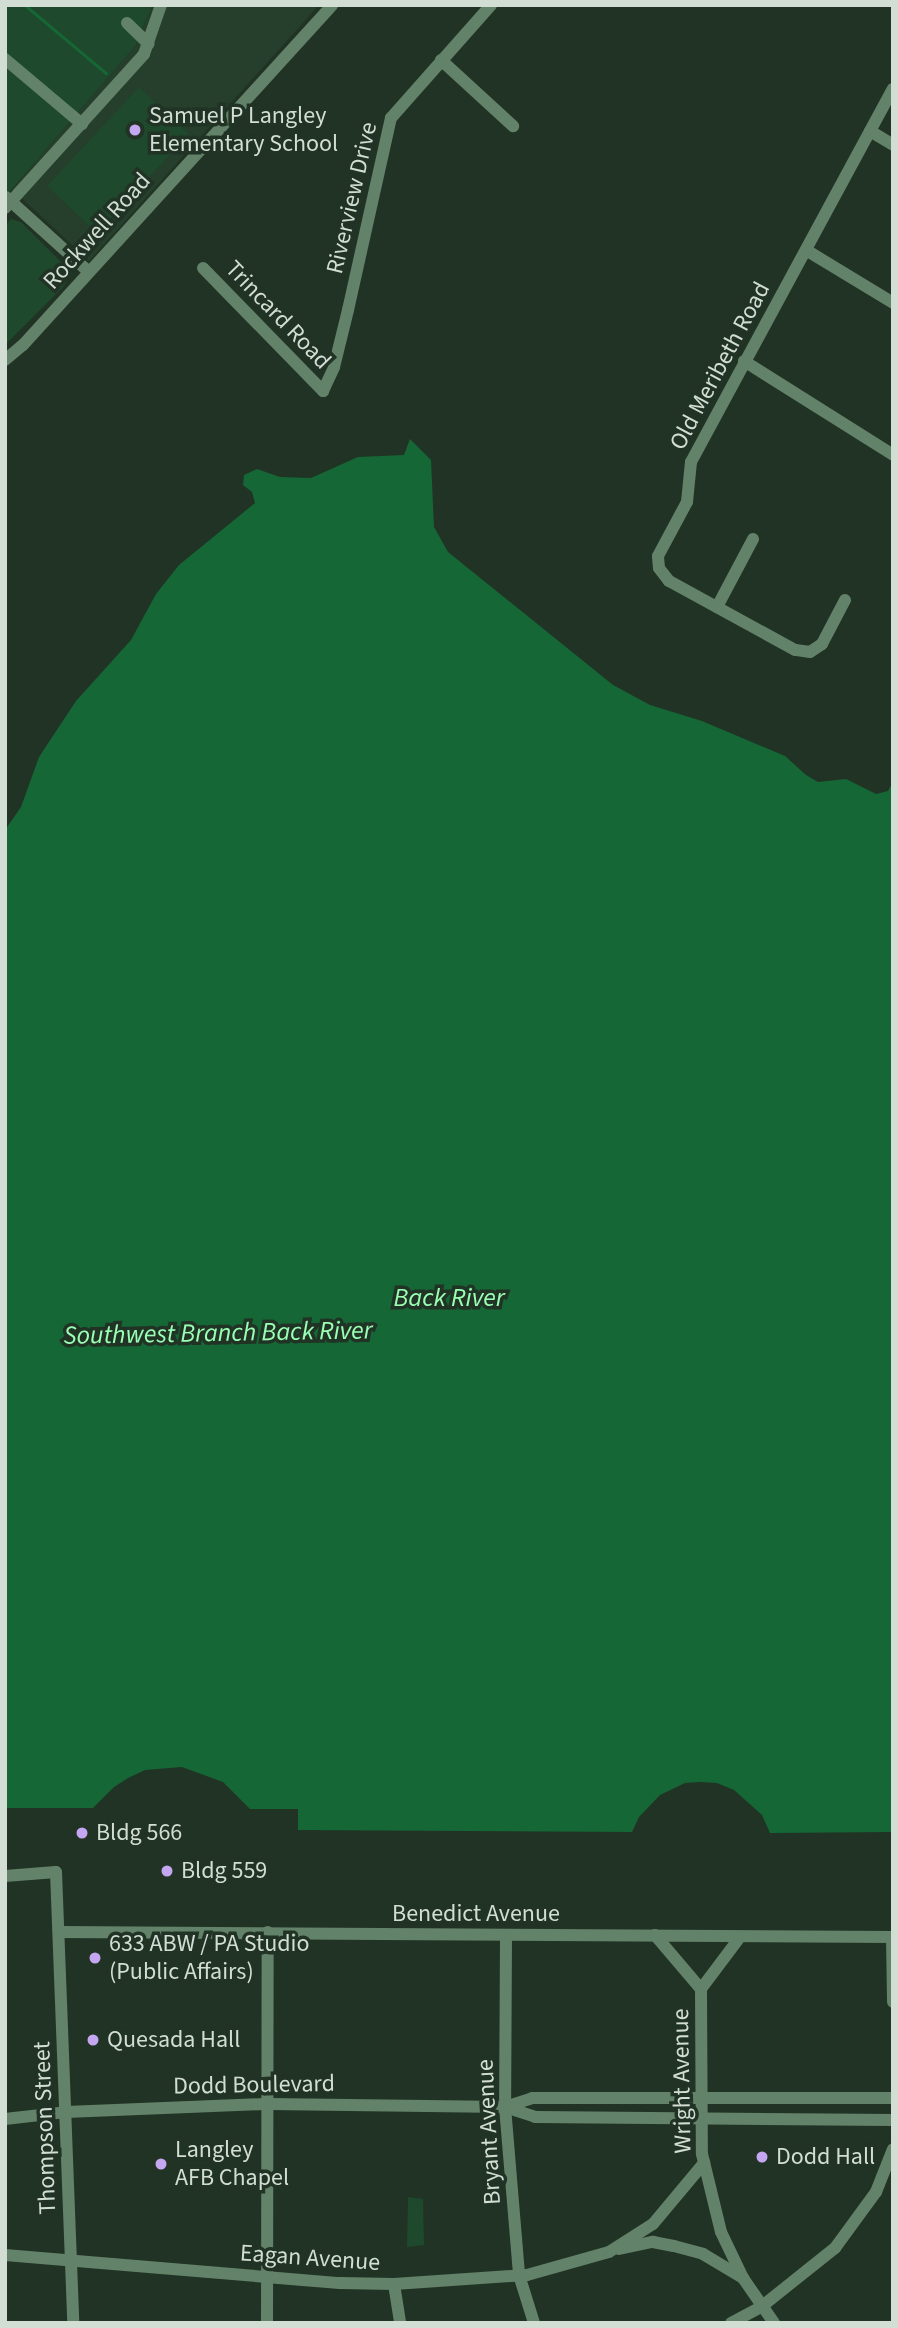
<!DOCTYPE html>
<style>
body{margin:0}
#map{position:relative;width:898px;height:2328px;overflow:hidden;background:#213325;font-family:"Source Sans 3",sans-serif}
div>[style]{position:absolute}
.built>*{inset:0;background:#263e2c}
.green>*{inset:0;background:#1f492c}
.water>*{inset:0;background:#156735}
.stream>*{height:2.5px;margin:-1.25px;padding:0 1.25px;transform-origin:1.25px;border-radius:1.25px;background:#156735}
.minor>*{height:12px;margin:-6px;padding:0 6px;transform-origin:6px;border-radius:6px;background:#63826a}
.dots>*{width:19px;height:19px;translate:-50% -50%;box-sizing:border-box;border:4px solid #213325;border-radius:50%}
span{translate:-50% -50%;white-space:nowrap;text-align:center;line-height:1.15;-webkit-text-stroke:7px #213325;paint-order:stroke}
.poi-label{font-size:24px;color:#d2ddd4}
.left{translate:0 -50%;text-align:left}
.street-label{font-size:24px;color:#d2ddd4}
.water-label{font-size:26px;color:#99ffb4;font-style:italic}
.frame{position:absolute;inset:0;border:7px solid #d2ddd4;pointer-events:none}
</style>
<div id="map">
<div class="built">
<div style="clip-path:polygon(152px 5px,319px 5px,89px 261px,12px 189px,136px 45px)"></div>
</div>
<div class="green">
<div style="clip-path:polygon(5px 5px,152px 5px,136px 45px,5px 197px)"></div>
<div style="clip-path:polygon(139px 87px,189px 134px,97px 233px,47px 186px)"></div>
<div style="clip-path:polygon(11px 219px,21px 222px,72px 273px,63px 287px,5px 345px,5px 226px)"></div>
<div style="clip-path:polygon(408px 2197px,423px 2199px,424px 2245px,407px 2247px)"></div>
</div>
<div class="water">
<div style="clip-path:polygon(410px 439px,431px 460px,434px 527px,448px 552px,613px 685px,650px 705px,702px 721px,785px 756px,806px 775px,818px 782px,846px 779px,876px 794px,888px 791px,893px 782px,893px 1832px,770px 1833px,762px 1815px,734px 1790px,717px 1783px,700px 1782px,685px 1783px,660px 1795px,639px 1817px,632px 1832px,298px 1830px,298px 1809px,250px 1809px,223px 1782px,182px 1767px,145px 1770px,128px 1778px,114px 1787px,93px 1808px,5px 1808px,5px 830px,21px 807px,39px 757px,76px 701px,131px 640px,156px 594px,179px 565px,255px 503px,252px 492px,243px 485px,244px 475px,257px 469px,280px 477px,311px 478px,358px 457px,404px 455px)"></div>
</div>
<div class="stream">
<div style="left:25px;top:5px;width:106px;rotate:40deg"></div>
</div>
<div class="minor">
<div style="left:127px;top:23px;width:30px;rotate:44deg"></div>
<div style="left:5px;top:59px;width:101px;rotate:40.2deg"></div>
<div style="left:441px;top:60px;width:98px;rotate:42.5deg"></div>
<div style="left:870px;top:131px;width:27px;rotate:31deg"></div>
<div style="left:6px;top:197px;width:110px;rotate:42.1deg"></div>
<div style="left:5px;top:208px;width:207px;rotate:-47.9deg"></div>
<div style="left:144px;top:54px;width:52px;rotate:-70.9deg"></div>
<div style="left:806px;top:250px;width:102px;rotate:31.3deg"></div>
<div style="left:203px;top:268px;width:172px;rotate:45.7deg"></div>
<div style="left:323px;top:391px;width:26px;rotate:-65deg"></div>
<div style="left:334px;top:367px;width:59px;rotate:-76.2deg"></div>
<div style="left:348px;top:310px;width:197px;rotate:-77.4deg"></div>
<div style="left:391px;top:118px;width:151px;rotate:-48.5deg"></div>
<div style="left:5px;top:360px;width:23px;rotate:-40deg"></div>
<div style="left:23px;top:345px;width:459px;rotate:-47.7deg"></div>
<div style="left:744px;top:361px;width:176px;rotate:32.2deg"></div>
<div style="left:845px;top:600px;width:50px;rotate:117.6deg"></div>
<div style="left:822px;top:644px;width:14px;rotate:146deg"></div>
<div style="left:810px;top:652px;width:15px;rotate:-172deg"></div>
<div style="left:795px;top:650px;width:144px;rotate:-151.3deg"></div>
<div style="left:669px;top:581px;width:16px;rotate:-128deg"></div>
<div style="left:659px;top:568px;width:12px;rotate:-95deg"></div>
<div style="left:658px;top:556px;width:61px;rotate:-61.8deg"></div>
<div style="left:687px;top:502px;width:40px;rotate:-84.3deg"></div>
<div style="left:691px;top:462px;width:424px;rotate:-61.6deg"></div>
<div style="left:717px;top:607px;width:77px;rotate:-62.1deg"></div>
<div style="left:5px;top:1876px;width:51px;rotate:-4.5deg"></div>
<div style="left:56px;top:1872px;width:451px;rotate:87.8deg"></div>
<div style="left:59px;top:1932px;width:834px;rotate:0.34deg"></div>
<div style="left:655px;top:1935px;width:71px;rotate:49.6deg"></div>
<div style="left:506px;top:1936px;width:171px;rotate:90.3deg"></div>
<div style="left:505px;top:2107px;width:169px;rotate:85.2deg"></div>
<div style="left:519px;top:2275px;width:50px;rotate:72.6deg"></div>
<div style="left:740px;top:1937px;width:65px;rotate:126.9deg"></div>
<div style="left:701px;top:1989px;width:165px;rotate:89.7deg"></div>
<div style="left:702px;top:2154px;width:80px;rotate:76.3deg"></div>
<div style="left:721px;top:2232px;width:51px;rotate:64.4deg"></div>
<div style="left:743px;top:2278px;width:55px;rotate:55.4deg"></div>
<div style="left:892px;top:1937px;width:65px;rotate:89.1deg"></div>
<div style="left:505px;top:2107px;width:28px;rotate:-18deg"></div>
<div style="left:532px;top:2098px;width:361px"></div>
<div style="left:5px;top:2119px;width:61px;rotate:-6.5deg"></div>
<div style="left:66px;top:2112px;width:203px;rotate:-2.3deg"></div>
<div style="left:269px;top:2104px;width:236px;rotate:0.7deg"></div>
<div style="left:505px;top:2107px;width:32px;rotate:18deg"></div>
<div style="left:535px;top:2117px;width:358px;rotate:0.5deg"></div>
<div style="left:619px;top:2249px;width:35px;rotate:-12deg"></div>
<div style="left:653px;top:2242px;width:21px;rotate:11deg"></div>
<div style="left:674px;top:2246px;width:30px;rotate:15deg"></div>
<div style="left:703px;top:2254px;width:47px;rotate:31deg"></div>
<div style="left:5px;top:2255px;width:336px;rotate:4.8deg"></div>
<div style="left:340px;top:2283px;width:54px;rotate:1.1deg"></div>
<div style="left:394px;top:2284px;width:133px;rotate:-3.9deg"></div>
<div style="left:527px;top:2275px;width:85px;rotate:-15.7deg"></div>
<div style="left:609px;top:2252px;width:52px;rotate:-32.5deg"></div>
<div style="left:653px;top:2224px;width:80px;rotate:-50.1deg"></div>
<div style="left:394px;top:2284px;width:39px;rotate:81deg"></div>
<div style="left:267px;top:2323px;width:391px;rotate:-89.9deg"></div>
<div style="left:731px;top:2323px;width:34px;rotate:-28deg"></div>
<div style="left:761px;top:2307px;width:95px;rotate:-38.6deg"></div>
<div style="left:835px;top:2248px;width:69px;rotate:-53.8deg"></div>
<div style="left:876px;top:2192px;width:46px;rotate:-68.4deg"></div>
</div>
<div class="dots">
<div style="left:135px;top:130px;background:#c5a6f0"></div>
<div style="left:82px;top:1833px;background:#c5a6f0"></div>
<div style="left:167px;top:1871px;background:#c5a6f0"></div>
<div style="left:95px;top:1958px;background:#c5a6f0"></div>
<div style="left:93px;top:2040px;background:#c5a6f0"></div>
<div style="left:762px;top:2157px;background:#c5a6f0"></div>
<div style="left:161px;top:2164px;background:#c5a6f0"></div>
</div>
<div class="poi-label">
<span class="left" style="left:149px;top:130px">Samuel P Langley<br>Elementary School</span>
<span class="left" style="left:96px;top:1833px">Bldg 566</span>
<span class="left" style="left:181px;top:1871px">Bldg 559</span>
<span class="left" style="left:109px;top:1958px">633 ABW / PA Studio<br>(Public Affairs)</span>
<span class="left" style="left:107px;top:2040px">Quesada Hall</span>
<span class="left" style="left:175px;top:2164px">Langley<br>AFB Chapel</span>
<span class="left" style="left:776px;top:2157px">Dodd Hall</span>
</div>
<div class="street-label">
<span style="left:352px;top:198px;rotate:-77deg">Riverview Drive</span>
<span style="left:97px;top:231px;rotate:-48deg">Rockwell Road</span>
<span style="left:278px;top:315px;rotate:46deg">Trincard Road</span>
<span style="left:720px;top:366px;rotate:-62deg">Old Meribeth Road</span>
<span style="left:476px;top:1914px">Benedict Avenue</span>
<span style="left:682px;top:2081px;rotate:-91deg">Wright Avenue</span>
<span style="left:254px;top:2085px;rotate:-1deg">Dodd Boulevard</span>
<span style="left:45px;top:2128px;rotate:-92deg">Thompson Street</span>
<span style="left:489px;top:2132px;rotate:-93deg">Bryant Avenue</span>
<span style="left:310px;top:2258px;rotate:4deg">Eagan Avenue</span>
</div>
<div class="water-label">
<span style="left:449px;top:1298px">Back River</span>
<span style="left:218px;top:1333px;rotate:-1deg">Southwest Branch Back River</span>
</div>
<div class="frame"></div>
</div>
